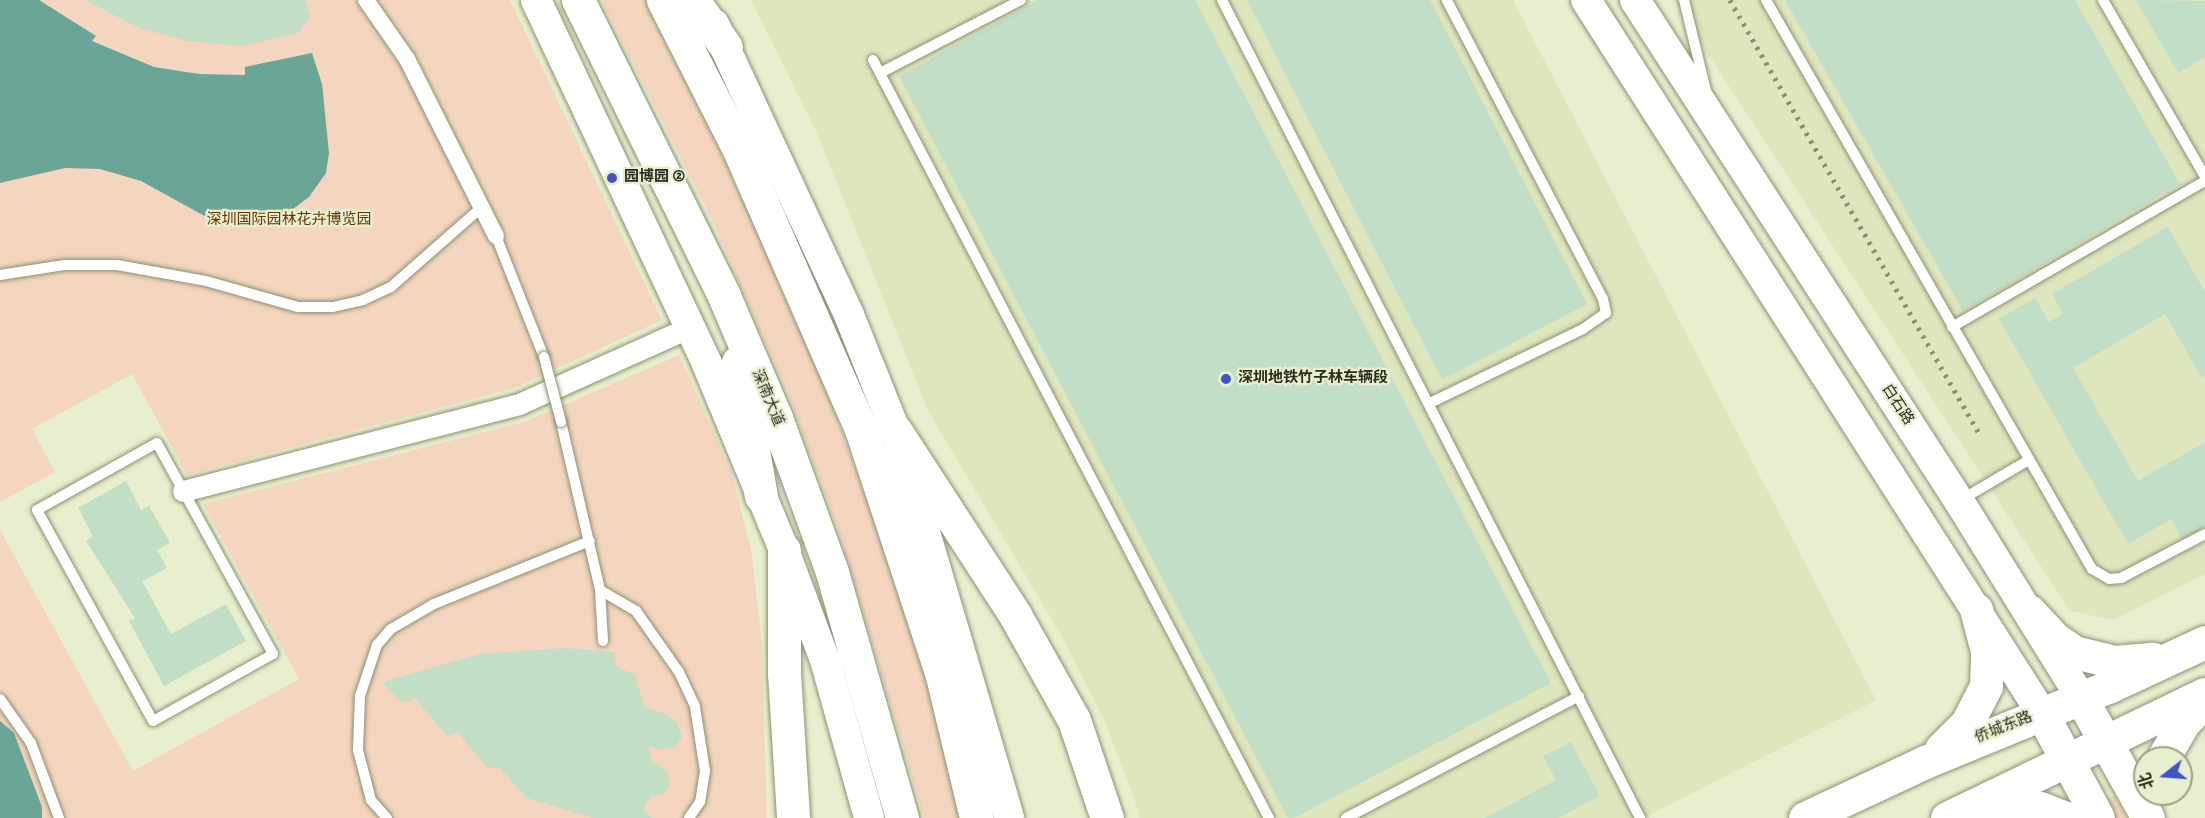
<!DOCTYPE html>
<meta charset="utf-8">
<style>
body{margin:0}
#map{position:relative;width:2205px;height:818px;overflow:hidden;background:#e7efce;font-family:Overpass,"Noto Sans SC",sans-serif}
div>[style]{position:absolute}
.built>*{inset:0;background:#dde6bd}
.green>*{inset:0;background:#f4d5bf}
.water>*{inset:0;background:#69a698}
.building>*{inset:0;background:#c3dec6}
.roads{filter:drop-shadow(0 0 2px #8c9274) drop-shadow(0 0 2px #8c9274)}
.service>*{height:10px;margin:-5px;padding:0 5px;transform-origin:5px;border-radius:5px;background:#fff}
.pedestrian>*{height:16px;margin:-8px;padding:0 8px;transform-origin:8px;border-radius:8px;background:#fff}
.minor>*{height:21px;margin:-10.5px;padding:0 10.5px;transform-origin:10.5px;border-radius:10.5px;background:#fff}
.secondary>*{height:30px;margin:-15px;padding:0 15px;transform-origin:15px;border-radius:15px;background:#fff}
.primary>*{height:33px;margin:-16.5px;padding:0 16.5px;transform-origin:16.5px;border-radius:16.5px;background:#fff}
.rail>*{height:4.5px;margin-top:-2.25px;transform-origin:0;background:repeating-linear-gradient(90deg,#8a8f79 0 3px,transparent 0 9px)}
.bridges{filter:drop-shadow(0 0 2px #8c9274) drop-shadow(0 0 2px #8c9274)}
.service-bridge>*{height:10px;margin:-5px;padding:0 5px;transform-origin:5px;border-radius:5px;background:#fff}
.dots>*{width:16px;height:16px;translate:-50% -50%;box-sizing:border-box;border:3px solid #e7efce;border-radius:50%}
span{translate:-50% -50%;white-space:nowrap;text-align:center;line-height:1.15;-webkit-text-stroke:4.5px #e7efce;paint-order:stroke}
.poi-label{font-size:15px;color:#2b2d21;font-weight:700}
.left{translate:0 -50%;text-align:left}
.park-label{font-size:15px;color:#6a3500}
.street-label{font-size:15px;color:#2b2d21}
.north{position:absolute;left:2133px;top:746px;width:60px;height:60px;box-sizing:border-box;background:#e7efce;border:2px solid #9ca189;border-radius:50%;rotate:253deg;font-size:16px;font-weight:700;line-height:24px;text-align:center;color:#2b2d21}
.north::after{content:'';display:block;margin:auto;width:21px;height:27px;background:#3e54c7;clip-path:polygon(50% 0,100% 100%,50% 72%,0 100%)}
</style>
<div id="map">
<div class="built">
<div style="clip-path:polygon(751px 0,1513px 0,1876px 700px,1643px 818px,1139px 818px,1134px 797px,1104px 720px,1060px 633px,928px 411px,816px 131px)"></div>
<div style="clip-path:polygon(1673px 0,2205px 0,2205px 574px,2113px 620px,2070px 611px)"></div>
</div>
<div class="green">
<div style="clip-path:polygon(0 0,510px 0,662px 320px,515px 388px,187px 475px,132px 374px,32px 429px,55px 472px,0 502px)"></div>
<div style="clip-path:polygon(601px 0,651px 0,701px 102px,823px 382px,875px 521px,929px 689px,961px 818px,924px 818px,841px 537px,789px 396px,710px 215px)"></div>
<div style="clip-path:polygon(679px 355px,731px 471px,751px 549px,762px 641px,767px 818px,0 818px,0 530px,133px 771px,299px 679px,203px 504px,524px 422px)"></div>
<div style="clip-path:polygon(2114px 795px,2126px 818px,2115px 818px,2106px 800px)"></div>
</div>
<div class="water">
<div style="clip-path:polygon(0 0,39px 0,96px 36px,92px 41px,154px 67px,199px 74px,245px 75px,245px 67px,312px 53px,322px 84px,329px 153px,326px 173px,309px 197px,293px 209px,268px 216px,224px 220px,210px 219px,141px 181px,100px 169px,65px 168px,0 183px)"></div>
<div style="clip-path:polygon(0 721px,14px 733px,42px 807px,42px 818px,0 818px)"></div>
</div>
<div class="building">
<div style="clip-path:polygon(85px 0,305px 0,310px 16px,298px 33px,242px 46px,187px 41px,139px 28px)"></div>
<div style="clip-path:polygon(1038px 0,1195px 0,1551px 683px,1294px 818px,1288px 818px,899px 76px)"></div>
<div style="clip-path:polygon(1247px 0,1430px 0,1587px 304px,1442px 380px)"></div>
<div style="clip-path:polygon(1785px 0,2075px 0,2180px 184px,1963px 311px)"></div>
<div style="clip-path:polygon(2136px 0,2205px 1px,2205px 57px,2178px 73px)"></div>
<div style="clip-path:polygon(2168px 227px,2205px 292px,2205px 376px,2202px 378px,2165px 314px,2073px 368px,2138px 481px,2205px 442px,2205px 527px,2183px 540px,2171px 519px,2128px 544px,1999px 319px,2035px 298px,2049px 322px,2063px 314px,2052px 294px)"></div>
<div style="clip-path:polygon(126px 481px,141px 510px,149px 506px,170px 543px,157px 550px,167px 568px,142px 581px,171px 634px,226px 604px,246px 641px,164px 686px,129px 621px,135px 618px,86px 541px,93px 536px,78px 508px)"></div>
<div style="clip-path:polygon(565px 648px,614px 652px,616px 667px,635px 674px,644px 707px,666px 714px,678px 724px,682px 737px,675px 747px,662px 750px,648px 745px,652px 761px,668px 772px,670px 784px,664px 794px,651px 796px,643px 809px,652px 818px,593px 818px,527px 798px,500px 768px,488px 768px,458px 733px,447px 736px,415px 698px,402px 703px,382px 682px,480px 654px)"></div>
<div style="clip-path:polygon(1571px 742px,1600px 796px,1558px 818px,1485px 818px,1556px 780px,1543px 756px)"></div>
</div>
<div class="roads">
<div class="service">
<div style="left:1222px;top:0;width:919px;rotate:62.93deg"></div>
<div style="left:1684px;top:0;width:94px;rotate:76.4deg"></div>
<div style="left:1766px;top:0;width:656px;rotate:60.19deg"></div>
<div style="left:2092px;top:569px;width:20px;rotate:30deg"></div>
<div style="left:2109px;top:579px;width:12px;rotate:-5deg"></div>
<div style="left:2121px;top:578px;width:95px;rotate:-27.6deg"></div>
<div style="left:2103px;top:0;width:204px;rotate:60deg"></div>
<div style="left:873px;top:60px;width:855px;rotate:62.42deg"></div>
<div style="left:880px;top:73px;width:159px;rotate:-27.4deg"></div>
<div style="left:496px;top:236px;width:130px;rotate:68.4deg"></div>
<div style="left:0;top:275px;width:65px;rotate:-8.9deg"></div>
<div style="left:64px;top:265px;width:53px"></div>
<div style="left:117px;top:265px;width:90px;rotate:10.2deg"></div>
<div style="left:206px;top:281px;width:96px;rotate:15.8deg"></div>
<div style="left:298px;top:307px;width:35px"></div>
<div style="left:333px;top:307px;width:31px;rotate:-13deg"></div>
<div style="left:363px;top:300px;width:31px;rotate:-25deg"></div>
<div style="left:391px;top:287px;width:121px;rotate:-41.3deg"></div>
<div style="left:1952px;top:327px;width:292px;rotate:-30deg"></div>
<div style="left:1430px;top:403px;width:170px;rotate:-25.8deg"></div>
<div style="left:1583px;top:329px;width:28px;rotate:-35deg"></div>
<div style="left:1606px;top:313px;width:14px;rotate:-102deg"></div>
<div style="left:1603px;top:299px;width:337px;rotate:-117.6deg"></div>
<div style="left:561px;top:422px;width:172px;rotate:76.9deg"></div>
<div style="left:600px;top:590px;width:51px;rotate:86.6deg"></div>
<div style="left:157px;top:443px;width:241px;rotate:61.2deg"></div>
<div style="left:273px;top:654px;width:137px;rotate:150.8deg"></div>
<div style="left:153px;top:721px;width:241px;rotate:-118.8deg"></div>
<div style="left:37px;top:510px;width:137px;rotate:-29.2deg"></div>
<div style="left:1959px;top:501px;width:81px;rotate:-30.4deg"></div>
<div style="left:600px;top:590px;width:42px;rotate:30.3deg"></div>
<div style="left:636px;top:611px;width:75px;rotate:54.8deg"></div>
<div style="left:679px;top:672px;width:38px;rotate:65deg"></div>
<div style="left:695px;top:707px;width:65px;rotate:81.1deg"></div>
<div style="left:705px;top:771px;width:31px;rotate:99deg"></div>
<div style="left:700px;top:802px;width:19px;rotate:125deg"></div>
<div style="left:0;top:699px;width:54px;rotate:54.8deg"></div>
<div style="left:31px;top:743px;width:80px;rotate:69.5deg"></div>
<div style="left:387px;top:818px;width:24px;rotate:-132deg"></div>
<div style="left:371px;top:800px;width:52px;rotate:-104.6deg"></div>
<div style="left:358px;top:750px;width:54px;rotate:-87.9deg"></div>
<div style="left:360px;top:696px;width:54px;rotate:-71.6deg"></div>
<div style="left:377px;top:645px;width:21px;rotate:-49deg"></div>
<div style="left:391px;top:629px;width:50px;rotate:-30.2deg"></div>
<div style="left:434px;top:604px;width:168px;rotate:-22deg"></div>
<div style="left:1346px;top:818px;width:263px;rotate:-27.6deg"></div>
</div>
<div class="pedestrian">
<div style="left:366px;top:0;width:72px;rotate:55.2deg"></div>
<div style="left:407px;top:59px;width:198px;rotate:63.3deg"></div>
</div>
<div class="minor">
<div style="left:183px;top:491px;width:347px;rotate:-14.5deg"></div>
<div style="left:519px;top:404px;width:188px;rotate:-24.2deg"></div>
</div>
<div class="secondary">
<div style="left:536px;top:0;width:402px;rotate:64.8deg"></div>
<div style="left:707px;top:364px;width:201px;rotate:67.5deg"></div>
<div style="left:784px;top:550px;width:117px;rotate:69.6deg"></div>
<div style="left:825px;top:660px;width:164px;rotate:74.4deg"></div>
<div style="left:1586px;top:0;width:845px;rotate:57.42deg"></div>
<div style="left:1635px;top:0;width:597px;rotate:57.11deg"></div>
<div style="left:1959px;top:501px;width:232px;rotate:58.2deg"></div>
<div style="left:714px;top:24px;width:321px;rotate:65.1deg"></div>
<div style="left:849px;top:315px;width:124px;rotate:68.2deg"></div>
<div style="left:895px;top:430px;width:404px;rotate:73.6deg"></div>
</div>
<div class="primary">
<div style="left:578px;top:0;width:330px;rotate:63.7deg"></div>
<div style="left:724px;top:296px;width:133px;rotate:66.9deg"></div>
<div style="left:776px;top:418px;width:164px;rotate:70deg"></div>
<div style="left:832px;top:572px;width:256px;rotate:74.1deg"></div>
<div style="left:663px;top:0;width:168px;rotate:63.1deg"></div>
<div style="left:739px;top:150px;width:305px;rotate:66.4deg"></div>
<div style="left:861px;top:429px;width:260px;rotate:71.8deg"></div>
<div style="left:942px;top:676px;width:146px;rotate:76.5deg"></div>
<div style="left:693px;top:0;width:57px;rotate:54.9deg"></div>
<div style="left:738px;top:362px;width:136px;rotate:80.3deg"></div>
<div style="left:895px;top:430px;width:221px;rotate:57deg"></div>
<div style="left:1015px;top:615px;width:120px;rotate:60.7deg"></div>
<div style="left:1074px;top:720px;width:103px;rotate:71.4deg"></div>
<div style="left:784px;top:550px;width:123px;rotate:90deg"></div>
<div style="left:784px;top:673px;width:145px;rotate:86.4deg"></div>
<div style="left:2029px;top:611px;width:37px;rotate:47deg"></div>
<div style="left:2054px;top:638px;width:24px;rotate:35deg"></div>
<div style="left:2074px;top:652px;width:42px;rotate:13.7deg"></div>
<div style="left:2115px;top:662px;width:38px;rotate:-5deg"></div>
<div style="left:2081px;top:698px;width:137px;rotate:60.8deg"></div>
<div style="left:2041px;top:712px;width:120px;rotate:61.7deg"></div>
<div style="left:1941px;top:749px;width:37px;rotate:-45deg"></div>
<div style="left:1967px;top:723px;width:42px;rotate:-62.8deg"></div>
<div style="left:1986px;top:686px;width:35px;rotate:-88deg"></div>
<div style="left:1987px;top:651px;width:43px;rotate:-104.7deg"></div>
<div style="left:2163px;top:758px;width:42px;rotate:-59.7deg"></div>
<div style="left:2184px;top:722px;width:28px;rotate:-45deg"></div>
<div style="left:1980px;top:809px;width:35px;rotate:-7deg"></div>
<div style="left:2015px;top:805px;width:25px;rotate:7deg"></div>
<div style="left:2040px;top:808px;width:28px;rotate:21deg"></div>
<div style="left:1805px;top:818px;width:132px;rotate:-25deg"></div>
<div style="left:1925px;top:762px;width:198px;rotate:-22.3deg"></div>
<div style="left:2108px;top:687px;width:107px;rotate:-24.9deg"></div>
<div style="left:1947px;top:818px;width:286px;rotate:-25.7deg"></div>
</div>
</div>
<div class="rail">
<div style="left:1730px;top:0;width:502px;rotate:60.11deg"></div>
</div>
<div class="bridges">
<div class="service-bridge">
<div style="left:544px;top:357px;width:67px;rotate:75.3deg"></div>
</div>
</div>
<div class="dots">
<div style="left:612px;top:178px;background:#3e54c7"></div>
<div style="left:1226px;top:379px;background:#3e54c7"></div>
</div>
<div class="poi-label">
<span class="left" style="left:624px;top:178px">园博园 ②</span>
<span class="left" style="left:1238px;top:379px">深圳地铁竹子林车辆段</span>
</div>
<div class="park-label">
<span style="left:289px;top:221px">深圳国际园林花卉博览园</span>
</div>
<div class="street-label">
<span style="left:767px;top:398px;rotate:67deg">深南大道</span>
<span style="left:1897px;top:405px;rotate:57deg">白石路</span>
<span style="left:2004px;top:728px;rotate:-22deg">侨城东路</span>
</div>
<div class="north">北</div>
</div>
